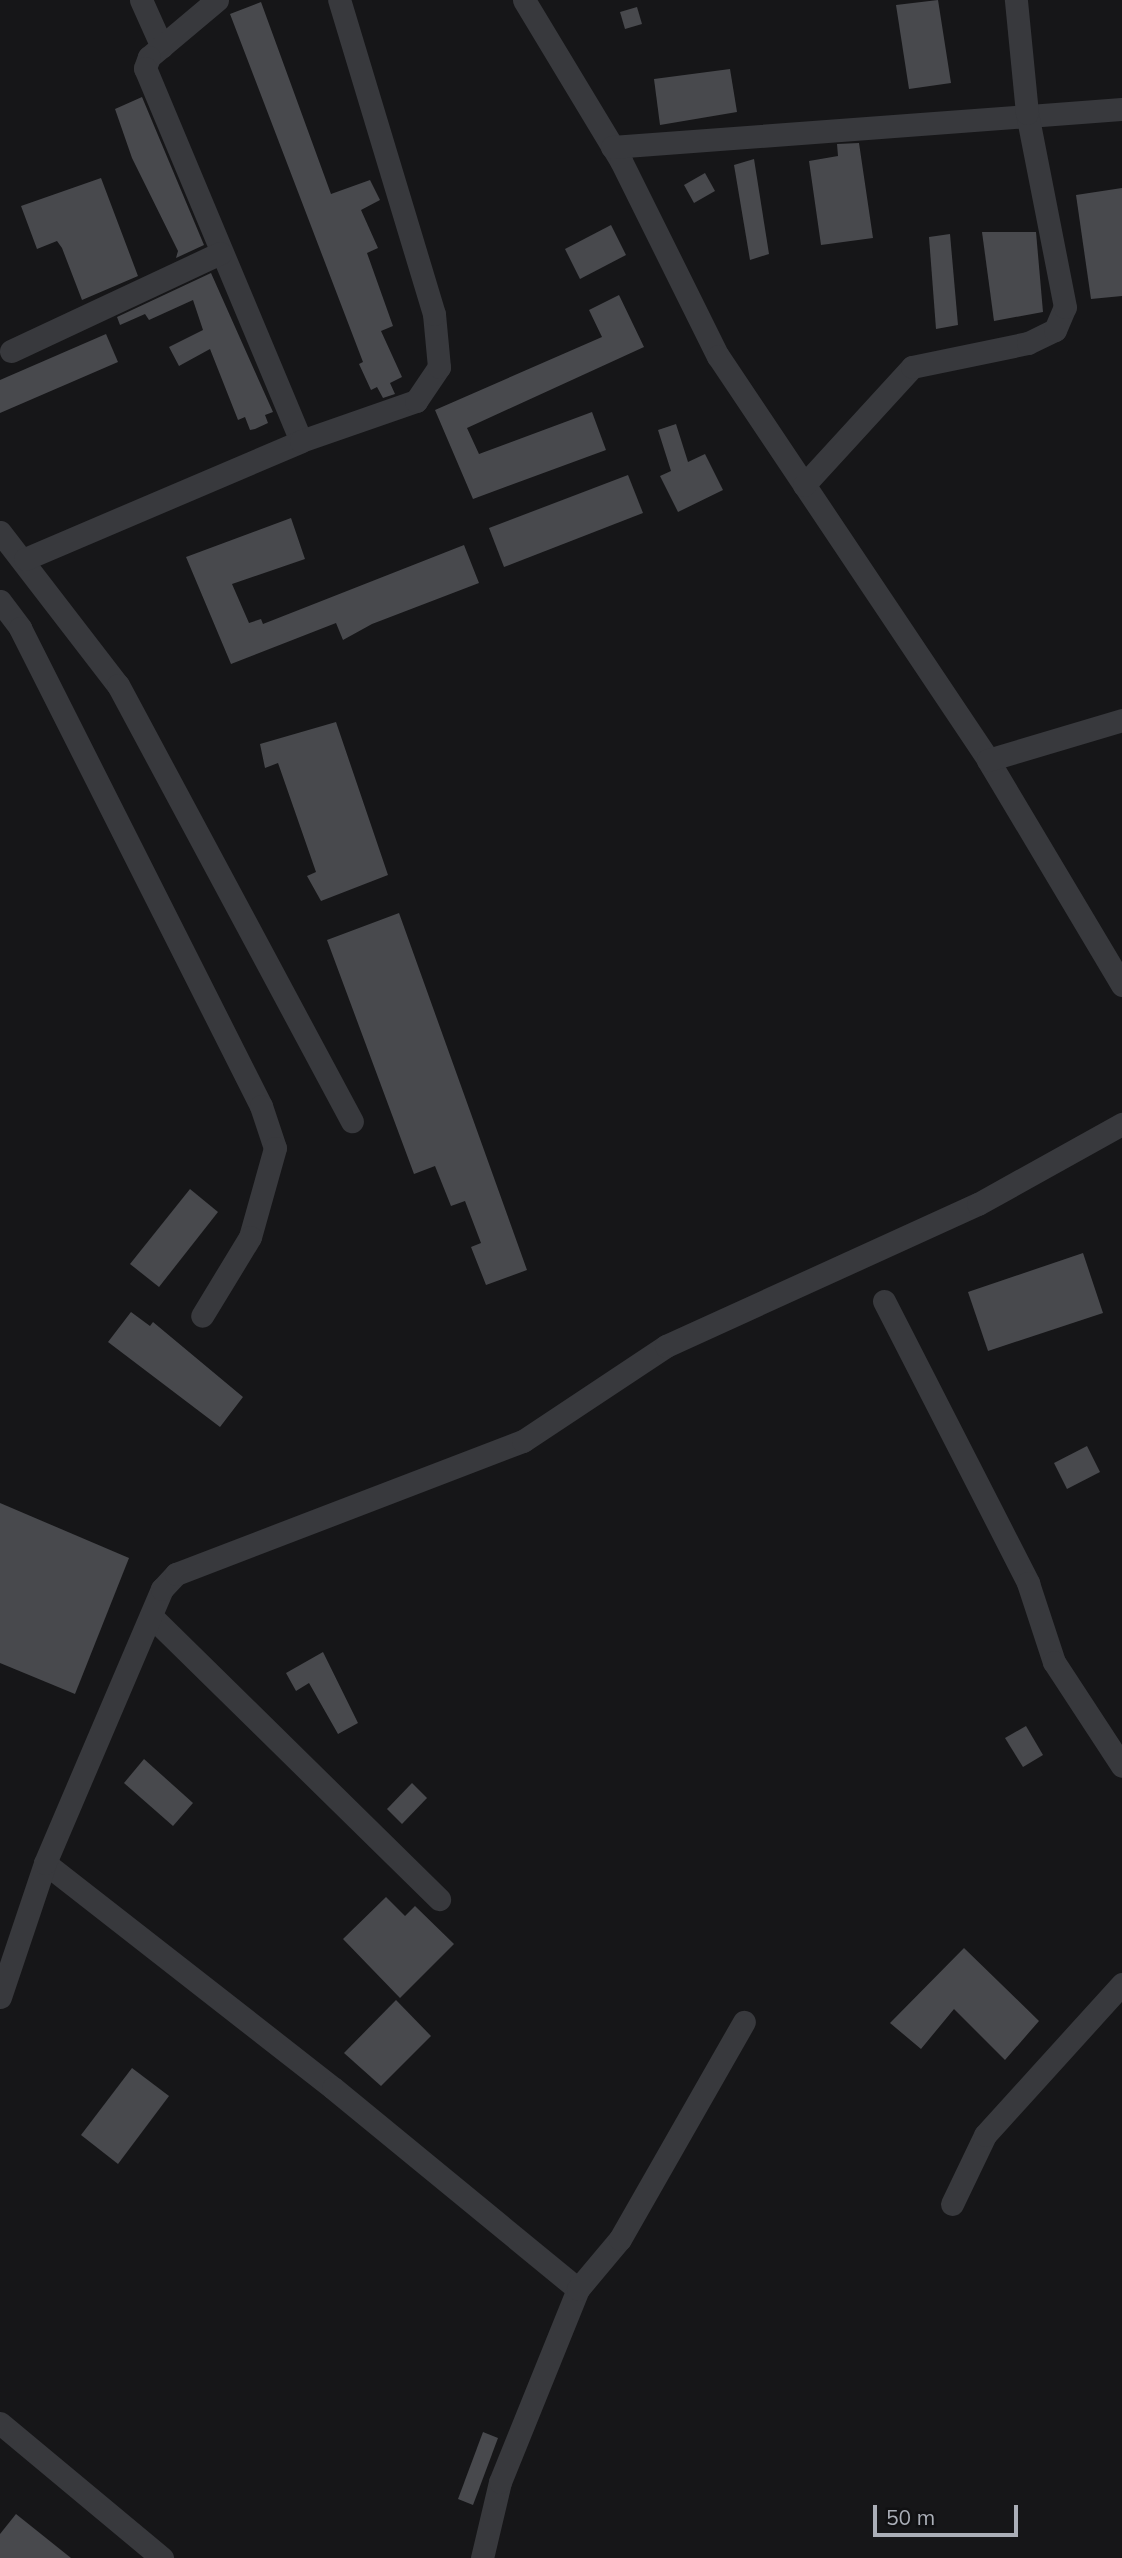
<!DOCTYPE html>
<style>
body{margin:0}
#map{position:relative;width:1122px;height:2558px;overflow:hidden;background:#161618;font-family:Mulish,sans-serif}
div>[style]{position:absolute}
.building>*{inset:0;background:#48494d}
.minor>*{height:23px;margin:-11.5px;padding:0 11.5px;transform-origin:11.5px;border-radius:11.5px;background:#38393d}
span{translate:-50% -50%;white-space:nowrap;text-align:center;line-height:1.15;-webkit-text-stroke:5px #111113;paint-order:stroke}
.scale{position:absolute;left:873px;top:2505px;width:145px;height:32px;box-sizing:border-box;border:4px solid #aaaeb7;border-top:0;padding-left:9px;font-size:21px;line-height:24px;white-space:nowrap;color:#aaaeb7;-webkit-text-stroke:5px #111113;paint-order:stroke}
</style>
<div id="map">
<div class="building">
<div style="clip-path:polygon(938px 0,951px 83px,909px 89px,896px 5px)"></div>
<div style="clip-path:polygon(261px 2px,331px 194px,370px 180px,380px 200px,361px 210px,378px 248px,367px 253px,393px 326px,381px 331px,402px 377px,390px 383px,395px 394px,383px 398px,377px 387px,371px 390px,359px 364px,363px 362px,230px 14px)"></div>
<div style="clip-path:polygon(637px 7px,642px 24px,625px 29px,620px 12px)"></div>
<div style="clip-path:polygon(730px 69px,737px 112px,660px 125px,654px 79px)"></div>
<div style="clip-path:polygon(142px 97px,204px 245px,176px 258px,178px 251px,132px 158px,115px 109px)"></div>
<div style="clip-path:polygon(859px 143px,873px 238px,821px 245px,809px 161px,838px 156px,837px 144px)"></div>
<div style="clip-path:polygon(754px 159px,769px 254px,750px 260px,734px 165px)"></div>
<div style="clip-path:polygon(705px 173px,715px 191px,694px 203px,684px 185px)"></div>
<div style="clip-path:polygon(101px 178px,138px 276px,82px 300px,62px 248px,57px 241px,37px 249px,21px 206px)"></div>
<div style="clip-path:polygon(1122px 188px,1122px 296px,1091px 299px,1076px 195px)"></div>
<div style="clip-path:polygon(611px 225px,626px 255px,580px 279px,565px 249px)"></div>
<div style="clip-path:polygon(982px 232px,1036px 232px,1043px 312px,994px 321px)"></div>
<div style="clip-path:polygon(950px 234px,958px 325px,936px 329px,929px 237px)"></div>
<div style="clip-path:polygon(211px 273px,273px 412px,265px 415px,268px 423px,255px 429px,250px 430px,245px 417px,238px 420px,210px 349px,179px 366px,169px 347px,203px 330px,193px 300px,149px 320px,145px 314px,120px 325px,117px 317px)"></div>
<div style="clip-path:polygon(619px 295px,644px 347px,467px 428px,479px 454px,592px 412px,606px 450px,473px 499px,435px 410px,602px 337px,589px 310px)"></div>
<div style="clip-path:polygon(106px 334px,118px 362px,0 413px,0 380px)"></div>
<div style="clip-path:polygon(676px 424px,688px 462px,705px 454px,723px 490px,678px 512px,660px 476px,671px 471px,658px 430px)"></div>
<div style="clip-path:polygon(628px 475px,643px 513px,504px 567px,489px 528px)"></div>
<div style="clip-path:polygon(291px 518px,305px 559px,232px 584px,249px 623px,261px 619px,263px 624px,464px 545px,479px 583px,372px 624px,343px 640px,336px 623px,231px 664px,186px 557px)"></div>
<div style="clip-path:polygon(336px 722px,388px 875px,321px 901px,307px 876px,316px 872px,278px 763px,265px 768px,260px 744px)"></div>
<div style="clip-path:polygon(399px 913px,527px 1270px,486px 1285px,471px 1247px,481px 1243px,465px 1201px,451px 1206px,435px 1166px,414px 1174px,327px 940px)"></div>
<div style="clip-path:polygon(190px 1189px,218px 1212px,159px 1287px,130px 1264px)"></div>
<div style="clip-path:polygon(1083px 1253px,1103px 1313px,988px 1351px,968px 1292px)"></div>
<div style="clip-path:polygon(131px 1312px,150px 1326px,153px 1322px,243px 1397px,220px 1427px,108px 1342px)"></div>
<div style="clip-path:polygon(1087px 1446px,1100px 1472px,1067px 1489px,1054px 1463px)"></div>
<div style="clip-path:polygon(0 1503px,129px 1558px,75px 1694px,0 1663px)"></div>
<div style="clip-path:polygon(323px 1652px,358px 1723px,338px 1734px,309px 1683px,296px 1691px,286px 1673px)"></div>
<div style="clip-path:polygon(1026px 1726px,1043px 1755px,1023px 1767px,1005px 1738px)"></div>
<div style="clip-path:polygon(144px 1759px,193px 1803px,173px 1826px,124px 1783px)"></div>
<div style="clip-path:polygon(412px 1783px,427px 1798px,402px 1824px,387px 1809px)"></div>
<div style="clip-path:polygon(386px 1897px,405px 1916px,415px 1906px,454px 1944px,400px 1998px,343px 1939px)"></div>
<div style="clip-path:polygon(964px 1948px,1039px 2021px,1005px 2060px,954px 2009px,921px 2049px,890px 2023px)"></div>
<div style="clip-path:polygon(396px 2000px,431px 2036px,381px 2086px,344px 2053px)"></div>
<div style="clip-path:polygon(132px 2068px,169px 2096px,118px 2164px,81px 2135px)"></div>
<div style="clip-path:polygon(483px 2432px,498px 2438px,473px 2505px,458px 2499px)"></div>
<div style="clip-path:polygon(16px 2514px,71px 2558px,0 2558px,0 2534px)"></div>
</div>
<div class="minor">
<div style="left:141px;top:0;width:51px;rotate:65.9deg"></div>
<div style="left:217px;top:0;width:89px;rotate:140deg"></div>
<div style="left:149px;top:57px;width:12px;rotate:110deg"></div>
<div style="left:145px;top:68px;width:404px;rotate:67.3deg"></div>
<div style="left:524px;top:0;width:188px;rotate:58.9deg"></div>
<div style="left:621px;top:161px;width:218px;rotate:63.6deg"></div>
<div style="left:718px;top:356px;width:486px;rotate:56.2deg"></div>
<div style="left:988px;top:760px;width:262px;rotate:59.2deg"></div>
<div style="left:612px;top:147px;width:511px;rotate:-4.26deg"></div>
<div style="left:11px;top:351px;width:231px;rotate:-25.1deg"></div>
<div style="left:804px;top:485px;width:160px;rotate:-47.5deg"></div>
<div style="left:912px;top:367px;width:118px;rotate:-11.7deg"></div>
<div style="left:1028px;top:343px;width:30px;rotate:-26deg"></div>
<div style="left:1055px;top:330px;width:25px;rotate:-67deg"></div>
<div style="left:1065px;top:307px;width:198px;rotate:-101.1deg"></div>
<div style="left:1027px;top:113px;width:114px;rotate:-95.6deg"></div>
<div style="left:0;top:532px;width:193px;rotate:52.4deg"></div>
<div style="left:118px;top:685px;width:495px;rotate:61.8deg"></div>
<div style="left:25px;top:559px;width:300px;rotate:-23.1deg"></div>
<div style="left:301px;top:441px;width:122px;rotate:-19.2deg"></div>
<div style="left:416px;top:401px;width:41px;rotate:-55.9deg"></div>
<div style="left:439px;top:367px;width:53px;rotate:-95.4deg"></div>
<div style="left:434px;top:314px;width:328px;rotate:-106.8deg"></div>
<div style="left:0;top:601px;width:34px;rotate:53deg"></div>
<div style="left:20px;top:628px;width:535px;rotate:63.24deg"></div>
<div style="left:261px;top:1106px;width:44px;rotate:71.6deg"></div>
<div style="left:275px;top:1148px;width:92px;rotate:105.7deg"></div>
<div style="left:250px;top:1237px;width:92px;rotate:121.3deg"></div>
<div style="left:988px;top:760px;width:140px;rotate:-16.6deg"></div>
<div style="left:884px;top:1301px;width:317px;rotate:62.9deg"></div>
<div style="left:1028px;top:1583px;width:83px;rotate:71.8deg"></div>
<div style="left:1054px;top:1662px;width:124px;rotate:56.8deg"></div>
<div style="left:151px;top:1616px;width:404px;rotate:44.5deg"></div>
<div style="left:45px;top:1863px;width:365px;rotate:38deg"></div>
<div style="left:333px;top:2088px;width:317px;rotate:39.4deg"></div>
<div style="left:0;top:1997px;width:141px;rotate:-71.4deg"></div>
<div style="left:45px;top:1863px;width:298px;rotate:-66.9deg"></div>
<div style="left:162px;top:1589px;width:21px;rotate:-47deg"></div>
<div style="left:176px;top:1574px;width:372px;rotate:-21deg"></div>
<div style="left:523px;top:1441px;width:172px;rotate:-33.6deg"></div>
<div style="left:666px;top:1346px;width:343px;rotate:-24.5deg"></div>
<div style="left:978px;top:1204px;width:165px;rotate:-29.1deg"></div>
<div style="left:952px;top:2204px;width:76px;rotate:-64.4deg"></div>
<div style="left:985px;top:2135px;width:204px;rotate:-47.8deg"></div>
<div style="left:0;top:2423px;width:211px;rotate:39.8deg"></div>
<div style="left:482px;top:2558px;width:78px;rotate:-76.7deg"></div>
<div style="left:500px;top:2482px;width:208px;rotate:-68deg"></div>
<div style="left:578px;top:2289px;width:65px;rotate:-50deg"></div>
<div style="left:620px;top:2239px;width:250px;rotate:-60.3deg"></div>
</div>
<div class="scale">50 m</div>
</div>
